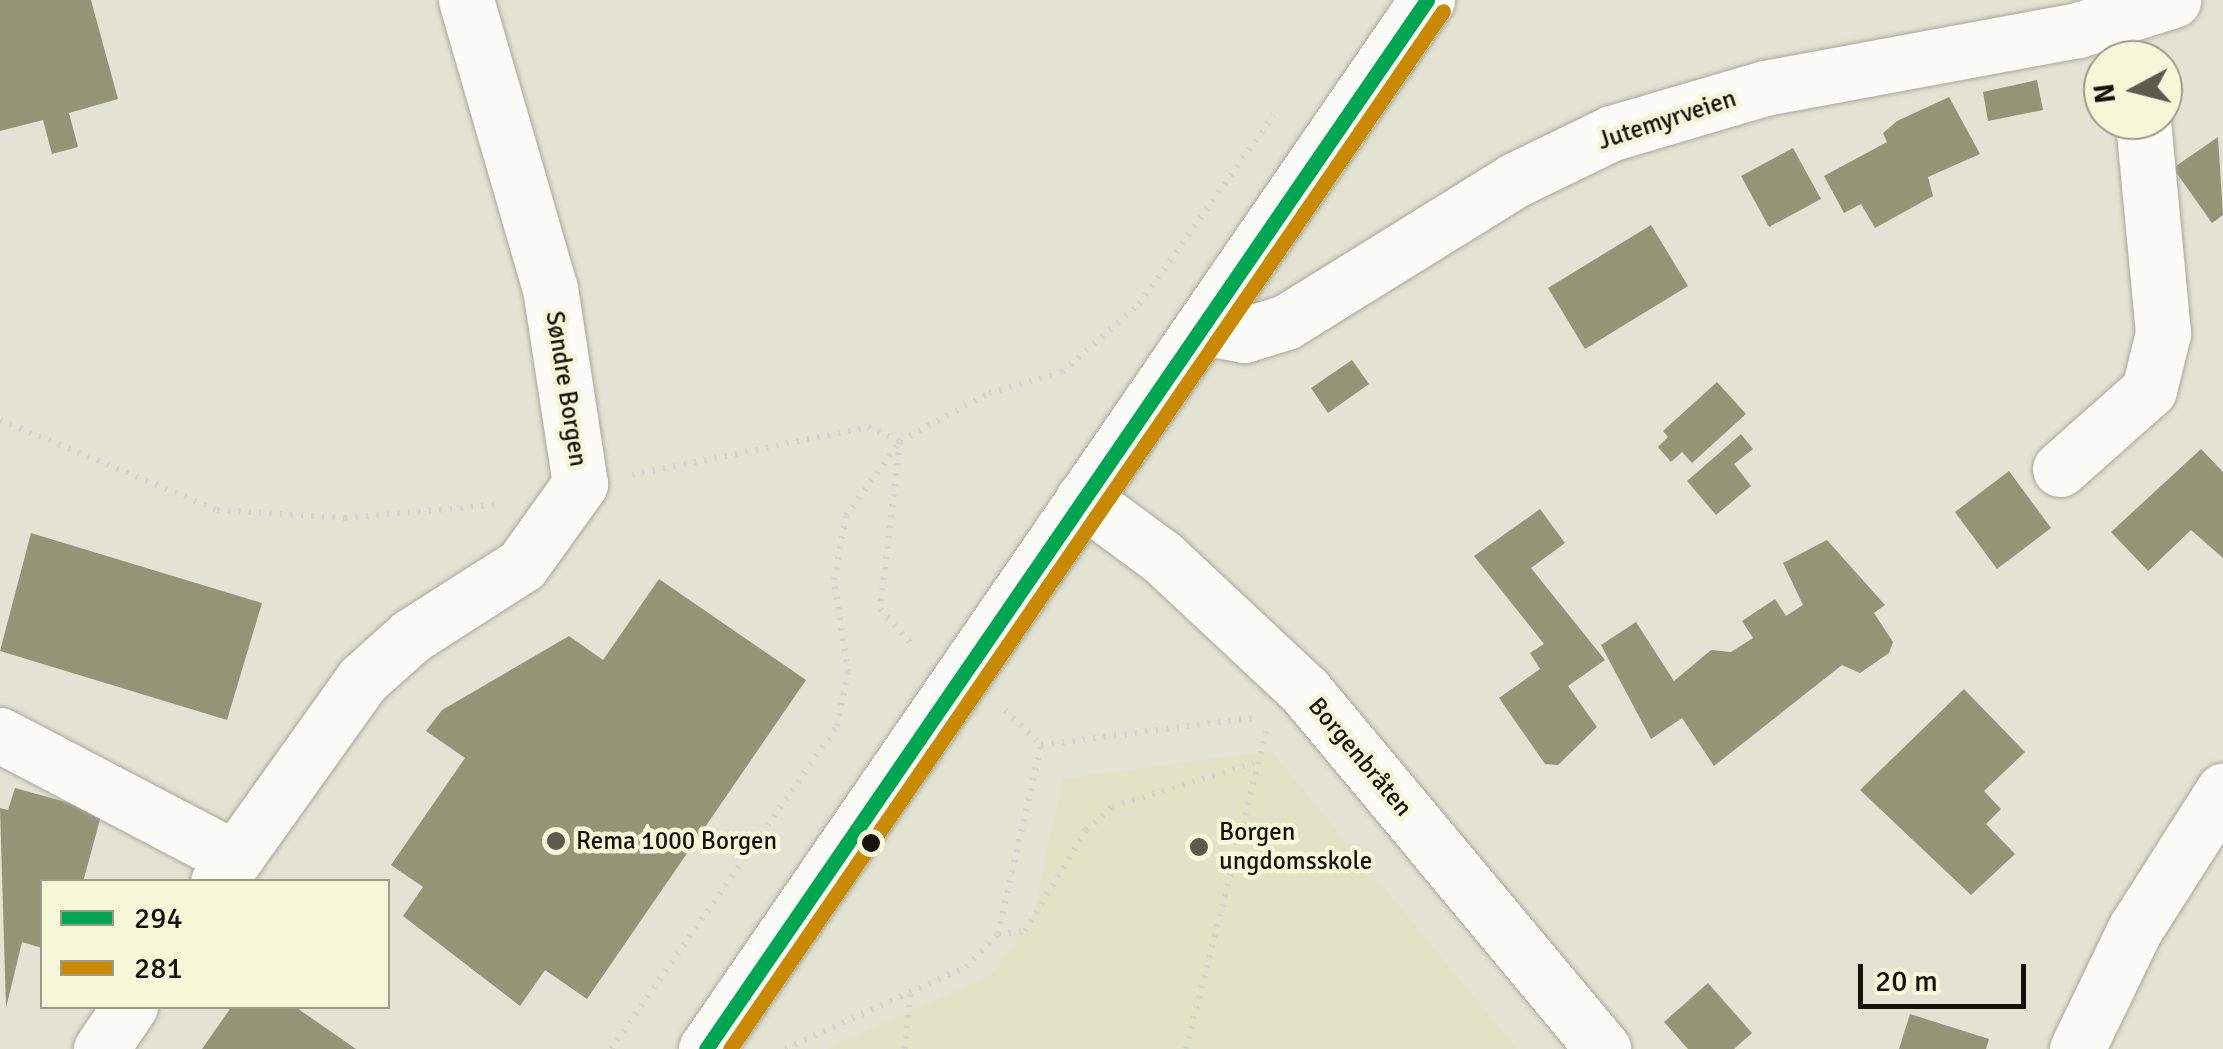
<!DOCTYPE html>
<meta charset="utf-8">
<style>
body{margin:0}
#map{position:relative;width:2223px;height:1049px;overflow:hidden;background:#e2e3d2;font-family:Signika,sans-serif}
div>[style]{position:absolute}
.built>*{inset:0;background:#e1e2c6}
.building>*{inset:0;background:#949477}
.path>*{height:6px;margin-top:-3px;transform-origin:0;background:repeating-linear-gradient(90deg,#d4d5cf 0 2.5px,transparent 0 10.5px)}
.roads{filter:drop-shadow(0 0 2px #a8a89c) drop-shadow(0 0 2px #a8a89c)}
.minor>*{height:55px;margin:-27.5px;padding:0 27.5px;transform-origin:27.5px;border-radius:27.5px;background:#fbfbf8}
.bus-1>*{height:15px;margin:-7.5px;padding:0 7.5px;transform-origin:7.5px;border-radius:7.5px;background:#00a651}
.bus-2>*{height:15px;margin:-7.5px;padding:0 7.5px;transform-origin:7.5px;border-radius:7.5px;background:#c98902}
.dots>*{width:28px;height:28px;translate:-50% -50%;box-sizing:border-box;border:5px solid #f5f7d9;border-radius:50%}
span{translate:-50% -50%;white-space:nowrap;text-align:center;line-height:1.15;-webkit-text-stroke:9px #f5f7d9;paint-order:stroke}
.street-label{font-size:25px;color:#131309}
.poi-label{font-size:25px;color:#131309}
.left{translate:0 -50%;text-align:left}
.legend{position:absolute;left:40px;top:879px;width:350px;height:130px;box-sizing:border-box;background:#f5f7d9;border:2px solid #9b9c86;margin:0;padding:12px 18px;list-style:none;font-size:30px;color:#131309}
.legend li{display:flex;align-items:center;gap:20px;height:50px}
.legend b{width:50px;border:2px solid #9b9c86}
.north{position:absolute;left:2083px;top:40px;width:100px;height:100px;box-sizing:border-box;background:#f5f7d9;border:2px solid #9b9c86;border-radius:50%;rotate:263deg;font-size:28px;font-weight:700;line-height:40px;text-align:center;color:#131309}
.north::after{content:'';display:block;margin:auto;width:35px;height:45px;background:#5b5c4f;clip-path:polygon(50% 0,100% 100%,50% 72%,0 100%)}
.scale{position:absolute;left:1858px;top:964px;width:168px;height:45px;box-sizing:border-box;border:5px solid #131309;border-top:0;padding-left:12px;font-size:30px;line-height:35px;white-space:nowrap;color:#131309;-webkit-text-stroke:8px #f5f7d9;paint-order:stroke}
</style>
<div id="map">
<div class="built">
<div style="clip-path:polygon(1271px 751px,1517px 1049px,826px 1049px,992px 975px,1033px 915px,1063px 779px)"></div>
</div>
<div class="building">
<div style="clip-path:polygon(0 0,91px 0,118px 99px,69px 113px,78px 147px,52px 154px,43px 120px,0 131px)"></div>
<div style="clip-path:polygon(2037px 80px,2043px 110px,1988px 121px,1983px 92px)"></div>
<div style="clip-path:polygon(1949px 97px,1980px 154px,1928px 177px,1933px 196px,1875px 228px,1861px 204px,1844px 213px,1824px 176px,1887px 142px,1883px 133px,1897px 121px)"></div>
<div style="clip-path:polygon(2218px 137px,2223px 215px,2212px 223px,2173px 168px)"></div>
<div style="clip-path:polygon(1793px 148px,1821px 199px,1769px 227px,1741px 176px)"></div>
<div style="clip-path:polygon(1651px 225px,1688px 286px,1585px 349px,1548px 288px)"></div>
<div style="clip-path:polygon(1352px 360px,1369px 384px,1328px 413px,1311px 388px)"></div>
<div style="clip-path:polygon(1717px 382px,1746px 414px,1692px 463px,1682px 452px,1671px 462px,1658px 447px,1668px 437px,1663px 431px)"></div>
<div style="clip-path:polygon(1741px 434px,1753px 449px,1734px 464px,1751px 486px,1716px 515px,1687px 481px)"></div>
<div style="clip-path:polygon(2201px 449px,2223px 472px,2223px 558px,2191px 530px,2148px 571px,2111px 532px)"></div>
<div style="clip-path:polygon(2009px 471px,2051px 528px,1997px 569px,1955px 512px)"></div>
<div style="clip-path:polygon(1540px 509px,1565px 543px,1531px 568px,1605px 660px,1568px 686px,1597px 727px,1558px 765px,1545px 764px,1499px 698px,1540px 669px,1530px 653px,1544px 644px,1474px 556px)"></div>
<div style="clip-path:polygon(31px 533px,262px 603px,227px 720px,0 651px)"></div>
<div style="clip-path:polygon(1827px 540px,1885px 605px,1874px 613px,1893px 642px,1889px 653px,1860px 673px,1842px 665px,1714px 766px,1682px 718px,1651px 739px,1601px 645px,1636px 622px,1674px 681px,1711px 650px,1731px 652px,1753px 638px,1742px 621px,1775px 599px,1786px 616px,1803px 605px,1783px 563px)"></div>
<div style="clip-path:polygon(659px 579px,806px 680px,587px 999px,545px 970px,520px 1006px,403px 916px,423px 887px,391px 865px,465px 758px,426px 731px,442px 710px,569px 636px,603px 660px)"></div>
<div style="clip-path:polygon(1964px 689px,2025px 752px,1984px 791px,2001px 809px,1986px 824px,2015px 854px,1971px 895px,1860px 790px)"></div>
<div style="clip-path:polygon(15px 788px,102px 812px,83px 882px,42px 882px,42px 948px,22px 942px,6px 1008px,0 808px,8px 810px)"></div>
<div style="clip-path:polygon(1708px 983px,1752px 1033px,1734px 1049px,1688px 1049px,1664px 1022px)"></div>
<div style="clip-path:polygon(232px 1006px,294px 1006px,356px 1049px,202px 1049px)"></div>
<div style="clip-path:polygon(1910px 1014px,1989px 1039px,1986px 1049px,1899px 1049px)"></div>
</div>
<div class="path">
<div style="left:0;top:420px;width:235px;rotate:22.5deg"></div>
<div style="left:217px;top:510px;width:128px;rotate:3.6deg"></div>
<div style="left:345px;top:518px;width:150px;rotate:-5deg"></div>
<div style="left:900px;top:442px;width:168px;rotate:96.8deg"></div>
<div style="left:880px;top:609px;width:50px;rotate:48.3deg"></div>
<div style="left:632px;top:475px;width:241px;rotate:-11.5deg"></div>
<div style="left:868px;top:427px;width:35px;rotate:24deg"></div>
<div style="left:900px;top:441px;width:101px;rotate:-28.3deg"></div>
<div style="left:989px;top:393px;width:76px;rotate:-16deg"></div>
<div style="left:1062px;top:372px;width:103px;rotate:-41.4deg"></div>
<div style="left:1139px;top:304px;width:232px;rotate:-54.5deg"></div>
<div style="left:1005px;top:710px;width:50px;rotate:44.2deg"></div>
<div style="left:1041px;top:745px;width:213px;rotate:-7.3deg"></div>
<div style="left:998px;top:934px;width:27px;rotate:-6deg"></div>
<div style="left:1025px;top:931px;width:118px;rotate:-58.9deg"></div>
<div style="left:1086px;top:830px;width:35px;rotate:-41deg"></div>
<div style="left:1112px;top:807px;width:148px;rotate:-17.3deg"></div>
<div style="left:611px;top:1049px;width:394px;rotate:-55deg"></div>
<div style="left:837px;top:726px;width:55px;rotate:-78.5deg"></div>
<div style="left:848px;top:672px;width:93px;rotate:-98.7deg"></div>
<div style="left:834px;top:580px;width:65px;rotate:-79.4deg"></div>
<div style="left:846px;top:516px;width:92px;rotate:-54.2deg"></div>
<div style="left:785px;top:1049px;width:199px;rotate:-24.4deg"></div>
<div style="left:966px;top:967px;width:46px;rotate:-45.9deg"></div>
<div style="left:998px;top:934px;width:194px;rotate:-77.2deg"></div>
<div style="left:905px;top:1049px;width:56px;rotate:-84.9deg"></div>
<div style="left:1186px;top:1049px;width:329px;rotate:-75.8deg"></div>
</div>
<div class="roads">
<div class="minor">
<div style="left:1202px;top:327px;width:43px;rotate:10.8deg"></div>
<div style="left:1244px;top:335px;width:44px;rotate:-17.2deg"></div>
<div style="left:1286px;top:322px;width:269px;rotate:-31.8deg"></div>
<div style="left:1515px;top:180px;width:108px;rotate:-25.9deg"></div>
<div style="left:1612px;top:133px;width:159px;rotate:-16.4deg"></div>
<div style="left:1765px;top:88px;width:318px;rotate:-10.5deg"></div>
<div style="left:2078px;top:30px;width:100px;rotate:-17.5deg"></div>
<div style="left:2060px;top:469px;width:119px;rotate:-41.6deg"></div>
<div style="left:2149px;top:390px;width:59px;rotate:-76.2deg"></div>
<div style="left:2163px;top:333px;width:214px;rotate:-95.4deg"></div>
<div style="left:1083px;top:499px;width:98px;rotate:36.3deg"></div>
<div style="left:1162px;top:557px;width:196px;rotate:43.1deg"></div>
<div style="left:1305px;top:691px;width:466px;rotate:50.2deg"></div>
<div style="left:0;top:735px;width:264px;rotate:27.7deg"></div>
<div style="left:218px;top:882px;width:248px;rotate:-54.5deg"></div>
<div style="left:362px;top:680px;width:66px;rotate:-41.9deg"></div>
<div style="left:411px;top:636px;width:132px;rotate:-32.6deg"></div>
<div style="left:522px;top:565px;width:100px;rotate:-54.4deg"></div>
<div style="left:580px;top:484px;width:197px;rotate:-98.7deg"></div>
<div style="left:550px;top:289px;width:301px;rotate:-106.2deg"></div>
<div style="left:101px;top:1049px;width:52px;rotate:-56deg"></div>
<div style="left:706px;top:1049px;width:1273px;rotate:-55.5deg"></div>
<div style="left:2077px;top:1049px;width:133px;rotate:-64.2deg"></div>
<div style="left:2135px;top:929px;width:164px;rotate:-57.5deg"></div>
</div>
</div>
<div class="bus-1">
<div style="left:706px;top:1049px;width:1273px;rotate:-55.5deg"></div>
</div>
<div class="bus-2">
<div style="left:730px;top:1049px;width:1259px;rotate:-55.51deg"></div>
</div>
<div class="dots">
<div style="left:556px;top:841px;background:#5b5c4f"></div>
<div style="left:871px;top:843px;background:#131309"></div>
<div style="left:1199px;top:847px;background:#5b5c4f"></div>
</div>
<div class="street-label">
<span style="left:1667px;top:120px;rotate:-18deg">Jutemyrveien</span>
<span style="left:566px;top:389px;rotate:81deg">Søndre Borgen</span>
<span style="left:1360px;top:757px;rotate:50deg">Borgenbråten</span>
</div>
<div class="poi-label">
<span class="left" style="left:1219px;top:847px">Borgen<br>ungdomsskole</span>
<span class="left" style="left:576px;top:841px">Rema 1000 Borgen</span>
</div>
<ul class="legend">
<li><b style="height:12px;background:#00a651"></b>294</li>
<li><b style="height:12px;background:#c98902"></b>281</li>
</ul>
<div class="north">N</div>
<div class="scale">20 m</div>
</div>
